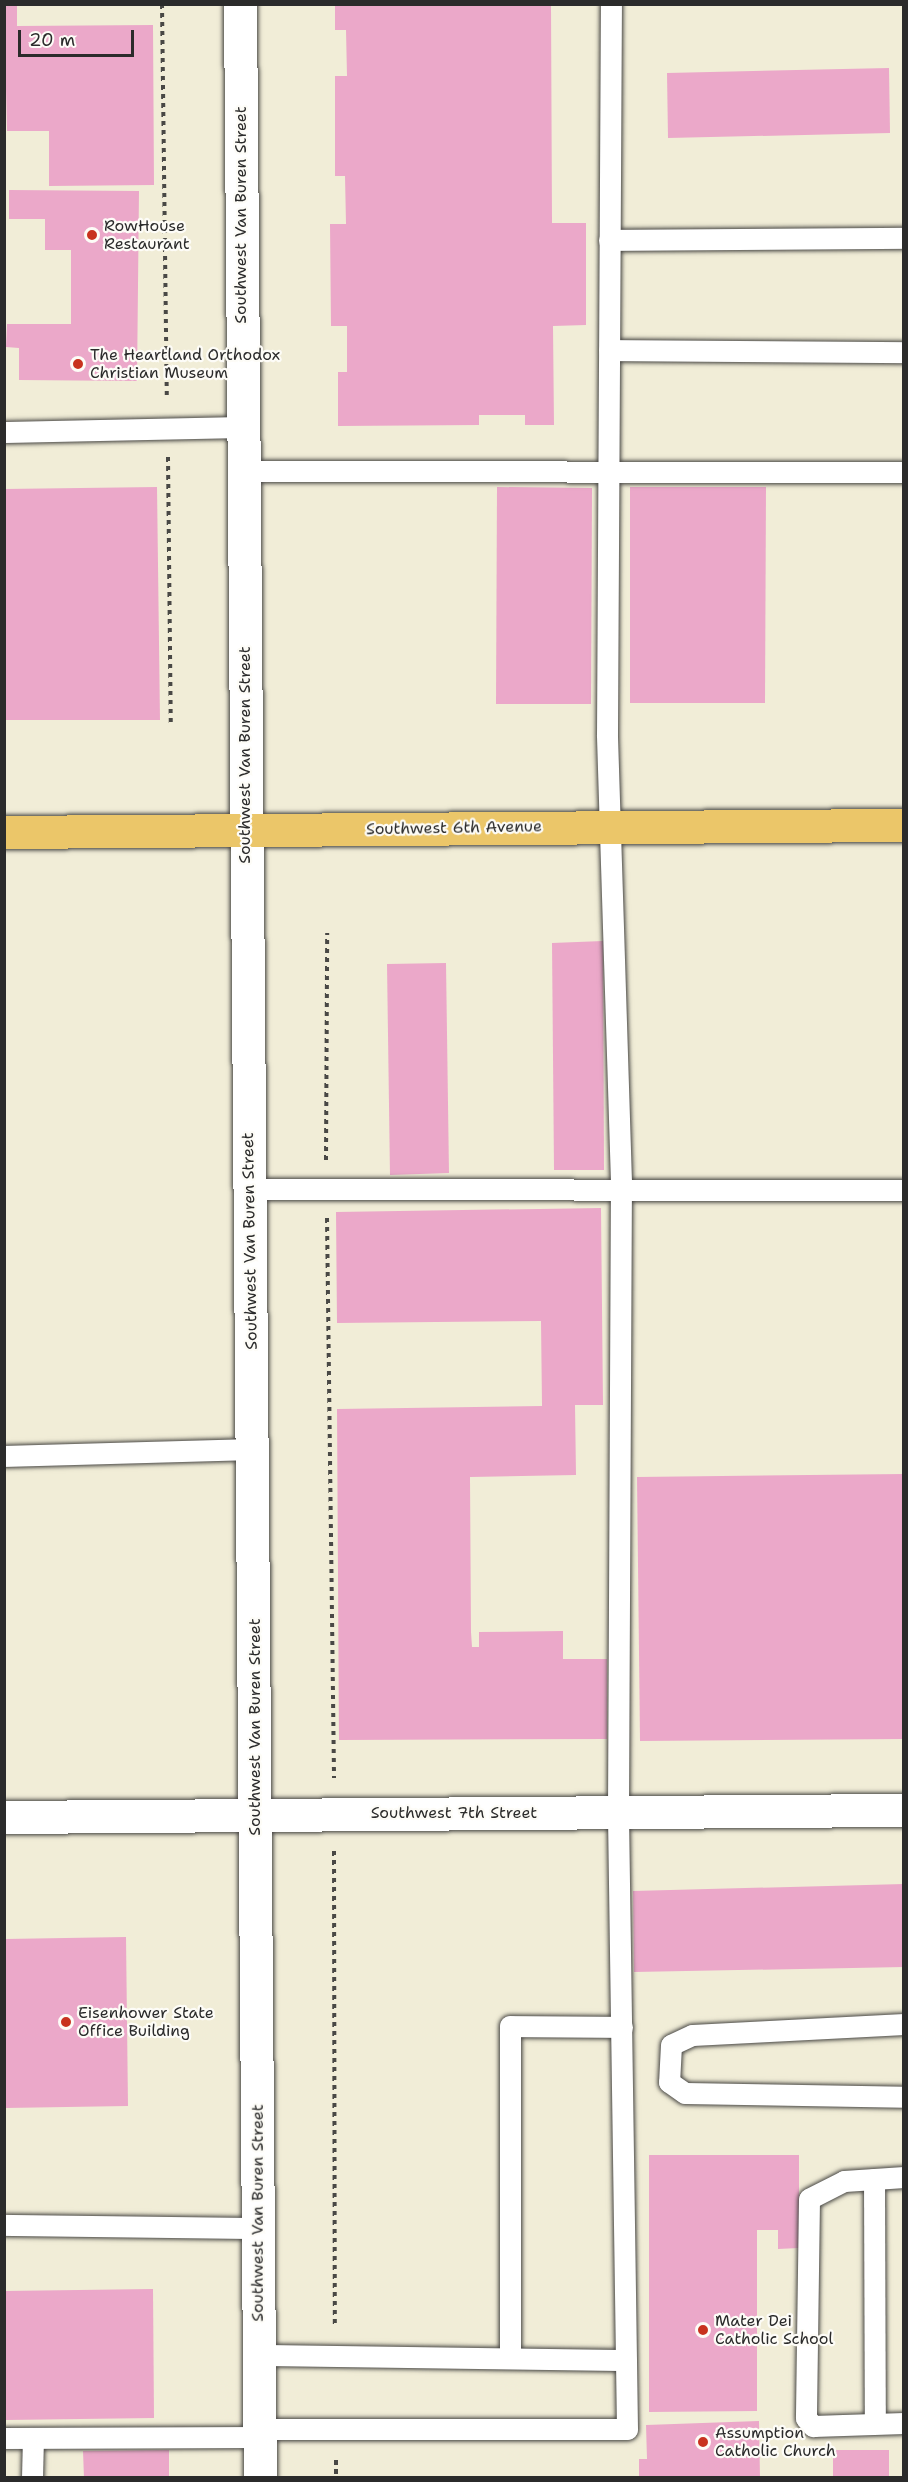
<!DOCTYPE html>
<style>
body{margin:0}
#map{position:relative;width:908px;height:2482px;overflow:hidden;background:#f1edd7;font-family:"Shantell Sans",sans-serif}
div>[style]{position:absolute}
.building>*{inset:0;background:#eba8c9}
.path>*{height:4px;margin-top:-2px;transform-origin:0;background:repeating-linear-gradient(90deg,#494845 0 4.5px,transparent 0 9px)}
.roads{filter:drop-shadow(0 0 2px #494845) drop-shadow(0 0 2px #494845)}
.lane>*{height:21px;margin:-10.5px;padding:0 10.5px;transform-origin:10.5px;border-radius:10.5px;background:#fff}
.street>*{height:33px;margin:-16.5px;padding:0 16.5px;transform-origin:16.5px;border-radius:16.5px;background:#fff}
.primary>*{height:33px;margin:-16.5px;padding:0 16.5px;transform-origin:16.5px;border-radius:16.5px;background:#ebc669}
.dots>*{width:16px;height:16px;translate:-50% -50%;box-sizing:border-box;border:3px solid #fdfcf7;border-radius:50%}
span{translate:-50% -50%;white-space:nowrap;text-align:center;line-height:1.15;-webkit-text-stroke:4.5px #fdfcf7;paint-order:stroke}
.street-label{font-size:16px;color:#2b2b2b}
.poi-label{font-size:16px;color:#2b2b2b}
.left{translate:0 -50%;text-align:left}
.frame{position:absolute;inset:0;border:6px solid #2b2b2b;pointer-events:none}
.scale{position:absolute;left:18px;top:30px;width:116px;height:27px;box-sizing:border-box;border:3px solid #2b2b2b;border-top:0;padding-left:8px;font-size:18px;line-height:21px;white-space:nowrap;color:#2b2b2b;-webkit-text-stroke:4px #fdfcf7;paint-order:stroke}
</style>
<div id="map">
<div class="building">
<div style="clip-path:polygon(4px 4px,17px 4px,17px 26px,153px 25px,154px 185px,49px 186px,49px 131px,7px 131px)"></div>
<div style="clip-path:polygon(335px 4px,551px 4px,552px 223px,586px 223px,586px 325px,553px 326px,554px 425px,525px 425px,525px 415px,479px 415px,479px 425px,338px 426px,338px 372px,347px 372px,347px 326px,331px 326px,330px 224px,346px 224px,345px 176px,335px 176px,335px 76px,347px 76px,346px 30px,335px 30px)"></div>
<div style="clip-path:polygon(889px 68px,890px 133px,668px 138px,667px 73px)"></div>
<div style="clip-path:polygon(9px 190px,139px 191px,137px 381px,19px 380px,19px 348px,6px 347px,7px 324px,71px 324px,71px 250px,45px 250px,45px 219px,9px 219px)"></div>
<div style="clip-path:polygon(157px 487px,160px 720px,4px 720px,4px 489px)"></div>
<div style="clip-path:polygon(497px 487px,592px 488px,591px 704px,496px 704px)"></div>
<div style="clip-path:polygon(630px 487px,766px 487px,765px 703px,630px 703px)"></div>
<div style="clip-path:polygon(603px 941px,604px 1170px,554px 1170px,552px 943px)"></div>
<div style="clip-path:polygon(446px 963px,449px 1173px,390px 1175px,387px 964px)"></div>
<div style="clip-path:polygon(601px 1208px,603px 1405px,575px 1405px,576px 1475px,470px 1477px,471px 1632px,472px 1647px,479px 1647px,479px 1632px,563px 1631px,563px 1659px,607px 1659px,607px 1739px,339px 1740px,337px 1409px,542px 1406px,541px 1321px,337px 1323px,336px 1212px)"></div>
<div style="clip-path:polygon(904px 1474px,904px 1739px,640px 1741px,637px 1477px)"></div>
<div style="clip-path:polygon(904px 1884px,904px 1967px,634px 1972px,633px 1891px)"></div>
<div style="clip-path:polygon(126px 1937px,128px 2106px,5px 2108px,5px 1939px)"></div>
<div style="clip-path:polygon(649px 2155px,799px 2155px,799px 2248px,778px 2249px,778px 2230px,757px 2230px,757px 2411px,649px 2412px)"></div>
<div style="clip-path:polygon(153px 2289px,154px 2418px,6px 2420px,4px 2291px)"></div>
<div style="clip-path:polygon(759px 2421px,760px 2478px,639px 2478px,639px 2459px,647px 2459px,646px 2425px)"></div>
<div style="clip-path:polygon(169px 2450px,169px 2478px,84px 2478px,83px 2451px)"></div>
<div style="clip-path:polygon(833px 2450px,889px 2450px,889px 2478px,833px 2478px)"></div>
</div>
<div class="path">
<div style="left:162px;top:4px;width:395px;rotate:89.3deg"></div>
<div style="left:168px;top:457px;width:270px;rotate:89.4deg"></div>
<div style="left:326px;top:1160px;width:227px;rotate:-89.7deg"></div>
<div style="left:327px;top:1218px;width:560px;rotate:89.28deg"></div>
<div style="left:334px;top:1851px;width:476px;rotate:89.9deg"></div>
<div style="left:336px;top:2460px;width:18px;rotate:90deg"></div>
</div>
<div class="roads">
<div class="lane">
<div style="left:609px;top:240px;width:295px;rotate:-0.4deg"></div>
<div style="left:609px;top:350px;width:295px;rotate:0.4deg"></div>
<div style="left:4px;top:432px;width:239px;rotate:-1.2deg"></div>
<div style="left:243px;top:471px;width:661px;rotate:0.09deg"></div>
<div style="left:250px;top:1189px;width:654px;rotate:0.09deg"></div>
<div style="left:4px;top:1456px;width:248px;rotate:-1.6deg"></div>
<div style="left:904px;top:2024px;width:212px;rotate:177deg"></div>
<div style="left:692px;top:2035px;width:23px;rotate:155deg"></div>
<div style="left:671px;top:2045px;width:37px;rotate:93deg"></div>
<div style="left:669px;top:2082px;width:19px;rotate:35deg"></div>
<div style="left:685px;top:2093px;width:219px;rotate:1deg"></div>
<div style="left:904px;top:2177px;width:60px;rotate:176.2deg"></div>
<div style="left:844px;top:2181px;width:39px;rotate:153deg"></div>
<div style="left:809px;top:2199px;width:219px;rotate:90.8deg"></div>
<div style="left:806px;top:2418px;width:11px;rotate:49deg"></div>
<div style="left:813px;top:2426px;width:91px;rotate:-1.9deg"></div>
<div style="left:874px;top:2179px;width:244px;rotate:89.8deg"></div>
<div style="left:4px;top:2225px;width:255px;rotate:0.7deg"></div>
<div style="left:259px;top:2355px;width:367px;rotate:0.8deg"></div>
<div style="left:510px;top:2358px;width:332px;rotate:-90deg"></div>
<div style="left:510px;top:2026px;width:112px;rotate:0.5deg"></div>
<div style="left:259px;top:2429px;width:368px"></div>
<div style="left:627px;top:2429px;width:617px;rotate:-90.84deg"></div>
<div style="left:618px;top:1812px;width:630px;rotate:-89.73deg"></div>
<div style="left:621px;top:1182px;width:448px;rotate:-91.8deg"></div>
<div style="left:607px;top:734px;width:730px;rotate:-89.69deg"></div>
<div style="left:4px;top:2438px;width:256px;rotate:-0.2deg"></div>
<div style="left:32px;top:2478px;width:40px;rotate:-88.6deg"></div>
</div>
<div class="street">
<div style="left:240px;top:4px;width:2474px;rotate:89.54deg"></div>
<div style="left:4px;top:1817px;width:900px;rotate:-0.45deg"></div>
</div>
<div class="primary">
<div style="left:4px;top:832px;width:900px;rotate:-0.45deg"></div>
</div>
</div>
<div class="dots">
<div style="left:92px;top:235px;background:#c8321e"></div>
<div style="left:78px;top:364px;background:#c8321e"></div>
<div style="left:66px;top:2022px;background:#c8321e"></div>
<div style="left:703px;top:2330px;background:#c8321e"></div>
<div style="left:703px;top:2442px;background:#c8321e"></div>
</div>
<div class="street-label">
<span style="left:241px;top:215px;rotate:-90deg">Southwest Van Buren Street</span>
<span style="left:245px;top:755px;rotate:-90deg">Southwest Van Buren Street</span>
<span style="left:454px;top:828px;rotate:-1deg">Southwest 6th Avenue</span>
<span style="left:250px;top:1241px;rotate:-91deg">Southwest Van Buren Street</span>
<span style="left:255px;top:1727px;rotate:-90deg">Southwest Van Buren Street</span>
<span style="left:454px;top:1813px">Southwest 7th Street</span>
<span style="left:258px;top:2213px;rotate:-90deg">Southwest Van Buren Street</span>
</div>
<div class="poi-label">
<span class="left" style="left:104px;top:235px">RowHouse<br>Restaurant</span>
<span class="left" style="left:90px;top:364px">The Heartland Orthodox<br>Christian Museum</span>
<span class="left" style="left:78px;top:2022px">Eisenhower State<br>Office Building</span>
<span class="left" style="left:715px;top:2330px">Mater Dei<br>Catholic School</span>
<span class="left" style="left:715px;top:2442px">Assumption<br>Catholic Church</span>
</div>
<div class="frame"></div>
<div class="scale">20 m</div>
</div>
